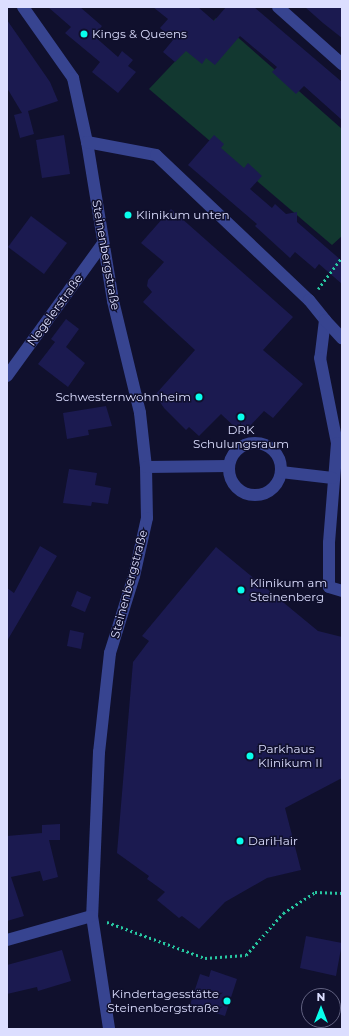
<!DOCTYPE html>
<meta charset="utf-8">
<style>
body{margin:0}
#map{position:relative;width:349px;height:1036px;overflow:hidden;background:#10102d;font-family:Montserrat,sans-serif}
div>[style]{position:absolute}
.green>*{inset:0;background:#123830}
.building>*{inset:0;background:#1b1a50}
.path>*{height:2.5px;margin-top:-1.25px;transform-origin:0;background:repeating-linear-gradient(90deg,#27c7a1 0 2px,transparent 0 5px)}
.minor>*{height:12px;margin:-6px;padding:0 6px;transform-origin:6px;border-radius:6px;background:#374490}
.minor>.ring{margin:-6px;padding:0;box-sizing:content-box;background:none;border:12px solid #374490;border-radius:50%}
.dots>*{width:11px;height:11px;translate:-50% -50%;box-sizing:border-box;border:2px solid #10102d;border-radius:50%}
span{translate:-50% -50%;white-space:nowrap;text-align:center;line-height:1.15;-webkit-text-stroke:3px #10102d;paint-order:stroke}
.poi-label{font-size:12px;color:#dcdeff}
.left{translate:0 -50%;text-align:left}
.right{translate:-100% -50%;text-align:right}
.street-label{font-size:12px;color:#dcdeff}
.frame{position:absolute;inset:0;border:8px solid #dcdeff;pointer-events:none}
.north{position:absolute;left:301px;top:988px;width:40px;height:40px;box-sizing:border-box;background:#10102d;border:1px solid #626281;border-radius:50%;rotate:0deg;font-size:11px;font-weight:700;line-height:16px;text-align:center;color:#dcdeff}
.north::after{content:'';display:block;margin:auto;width:14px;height:18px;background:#08ffec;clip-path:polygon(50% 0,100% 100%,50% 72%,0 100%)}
</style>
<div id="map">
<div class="green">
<div style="clip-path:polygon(216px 18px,342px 129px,342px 236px,332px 245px,149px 89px)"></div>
</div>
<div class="building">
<div style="clip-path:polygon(48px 7px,80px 7px,102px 26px,94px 36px,118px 57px,122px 51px,133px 60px,128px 66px,136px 72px,118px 93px,92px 72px,100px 62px,65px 33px,71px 27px)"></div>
<div style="clip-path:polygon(153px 7px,198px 7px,214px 21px,226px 7px,254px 7px,342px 82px,342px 120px,304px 86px,296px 94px,272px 72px,277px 67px,240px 36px,215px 65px,206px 58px,202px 64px,186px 51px,175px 62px,163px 52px,173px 40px,160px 28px,168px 19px)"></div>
<div style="clip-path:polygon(305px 7px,342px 7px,342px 38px,323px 23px)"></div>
<div style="clip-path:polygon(7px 20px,50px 82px,58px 101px,28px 111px,34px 134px,20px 138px,14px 115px,22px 113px,7px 88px)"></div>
<div style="clip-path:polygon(64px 135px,70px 174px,42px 178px,36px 140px)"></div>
<div style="clip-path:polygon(214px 135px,224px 144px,221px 148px,244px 168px,248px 163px,262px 176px,250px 189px,272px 208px,275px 204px,286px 214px,297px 212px,297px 222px,342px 261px,342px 284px,319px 264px,315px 269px,295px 252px,290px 258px,255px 226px,257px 224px,188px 165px)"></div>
<div style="clip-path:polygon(171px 209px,293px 317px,263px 350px,303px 384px,273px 418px,264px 411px,248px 428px,238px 430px,221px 414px,199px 436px,189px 427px,186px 430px,164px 408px,155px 395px,195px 350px,143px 302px,152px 292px,147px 286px,148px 280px,164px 262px,141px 243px)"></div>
<div style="clip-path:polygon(31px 216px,67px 243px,44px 274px,8px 247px)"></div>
<div style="clip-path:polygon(66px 319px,79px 329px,66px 347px,85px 363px,68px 387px,38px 364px,55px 342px,51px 339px)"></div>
<div style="clip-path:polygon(106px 406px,112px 426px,88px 430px,89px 435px,67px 439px,63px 413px)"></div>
<div style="clip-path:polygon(69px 469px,97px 473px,95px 485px,111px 488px,108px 504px,92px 502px,91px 506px,63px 503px)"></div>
<div style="clip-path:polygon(40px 546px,57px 556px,7px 641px,7px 588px,14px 593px)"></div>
<div style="clip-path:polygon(216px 547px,318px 631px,342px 637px,342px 778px,285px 808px,301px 870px,267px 878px,225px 902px,199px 929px,182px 916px,179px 918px,157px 900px,165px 892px,147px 879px,149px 876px,117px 853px,133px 662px,149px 641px,142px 636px)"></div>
<div style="clip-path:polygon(77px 591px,91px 597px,85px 612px,71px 606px)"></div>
<div style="clip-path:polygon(70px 630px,84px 633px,81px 649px,67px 646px)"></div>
<div style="clip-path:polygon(60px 824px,60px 840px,49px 840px,58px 877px,43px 881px,40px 871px,11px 877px,24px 916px,7px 921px,7px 836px,42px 833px,42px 825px)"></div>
<div style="clip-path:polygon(306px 936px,342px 943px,336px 976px,300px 968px)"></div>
<div style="clip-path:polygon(62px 950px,71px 981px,38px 991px,37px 987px,7px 994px,7px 965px)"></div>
<div style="clip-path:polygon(211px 970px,237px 979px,225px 1016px,190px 1005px,200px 974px,209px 977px)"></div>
</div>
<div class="path">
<div style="left:318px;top:289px;width:40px;rotate:-53deg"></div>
<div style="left:107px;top:922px;width:104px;rotate:20.2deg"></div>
<div style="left:205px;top:958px;width:41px;rotate:-4.2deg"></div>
<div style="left:246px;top:955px;width:56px;rotate:-48.6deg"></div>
<div style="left:283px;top:913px;width:38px;rotate:-33deg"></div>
<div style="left:315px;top:892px;width:27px;rotate:2deg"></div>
</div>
<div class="minor">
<div style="left:23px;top:7px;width:87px;rotate:54.8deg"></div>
<div style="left:73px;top:78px;width:66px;rotate:77.7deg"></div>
<div style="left:87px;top:142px;width:161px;rotate:80.7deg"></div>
<div style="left:113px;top:301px;width:115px;rotate:76.4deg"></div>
<div style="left:140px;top:413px;width:54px;rotate:83.7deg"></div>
<div style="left:146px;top:467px;width:51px;rotate:88.9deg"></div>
<div style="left:147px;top:518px;width:59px;rotate:102.6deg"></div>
<div style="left:134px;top:576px;width:81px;rotate:107.3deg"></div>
<div style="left:110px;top:653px;width:100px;rotate:96.3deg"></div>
<div style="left:99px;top:752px;width:164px;rotate:92.4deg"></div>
<div style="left:92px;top:916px;width:114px;rotate:81.4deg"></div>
<div style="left:278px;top:7px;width:86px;rotate:41.7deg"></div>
<div style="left:87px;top:142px;width:70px;rotate:10.7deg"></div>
<div style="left:156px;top:155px;width:211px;rotate:43.5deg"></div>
<div style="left:309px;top:300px;width:26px;rotate:51deg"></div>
<div style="left:325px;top:320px;width:38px;rotate:97deg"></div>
<div style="left:320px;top:358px;width:87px;rotate:78.7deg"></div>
<div style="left:337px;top:443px;width:100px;rotate:94.6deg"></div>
<div style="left:329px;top:543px;width:44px;rotate:90deg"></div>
<div style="left:329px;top:587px;width:14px;rotate:17deg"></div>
<div style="left:325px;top:320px;width:25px;rotate:47deg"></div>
<div style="left:7px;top:376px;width:162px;rotate:-54.1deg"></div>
<div class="ring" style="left:229px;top:443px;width:40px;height:40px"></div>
<div style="left:146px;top:467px;width:83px;rotate:-0.7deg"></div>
<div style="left:281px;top:472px;width:52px;rotate:6.6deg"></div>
<div style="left:7px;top:940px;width:88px;rotate:-15.8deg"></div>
</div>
<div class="dots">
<div style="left:84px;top:34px;background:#08ffec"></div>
<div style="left:128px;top:215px;background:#08ffec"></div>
<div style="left:199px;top:397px;background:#08ffec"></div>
<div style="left:241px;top:417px;background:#08ffec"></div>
<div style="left:241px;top:590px;background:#08ffec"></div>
<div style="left:250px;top:756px;background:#08ffec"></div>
<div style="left:240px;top:841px;background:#08ffec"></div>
<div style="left:227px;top:1001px;background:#08ffec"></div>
</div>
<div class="poi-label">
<span class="left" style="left:92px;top:34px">Kings &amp; Queens</span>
<span class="left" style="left:136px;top:215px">Klinikum unten</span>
<span class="right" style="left:191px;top:397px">Schwesternwohnheim</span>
<span style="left:241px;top:437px">DRK<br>Schulungsraum</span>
<span class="left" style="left:250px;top:590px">Klinikum am<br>Steinenberg</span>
<span class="left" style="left:258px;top:756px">Parkhaus<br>Klinikum II</span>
<span class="left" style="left:248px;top:841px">DariHair</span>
<span class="right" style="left:219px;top:1001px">Kindertagesstätte<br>Steinenbergstraße</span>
</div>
<div class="street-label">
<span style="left:106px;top:255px;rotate:80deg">Steinenbergstraße</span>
<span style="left:55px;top:310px;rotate:-54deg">Negelerstraße</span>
<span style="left:129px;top:584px;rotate:-75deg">Steinenbergstraße</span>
</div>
<div class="frame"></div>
<div class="north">N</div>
</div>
